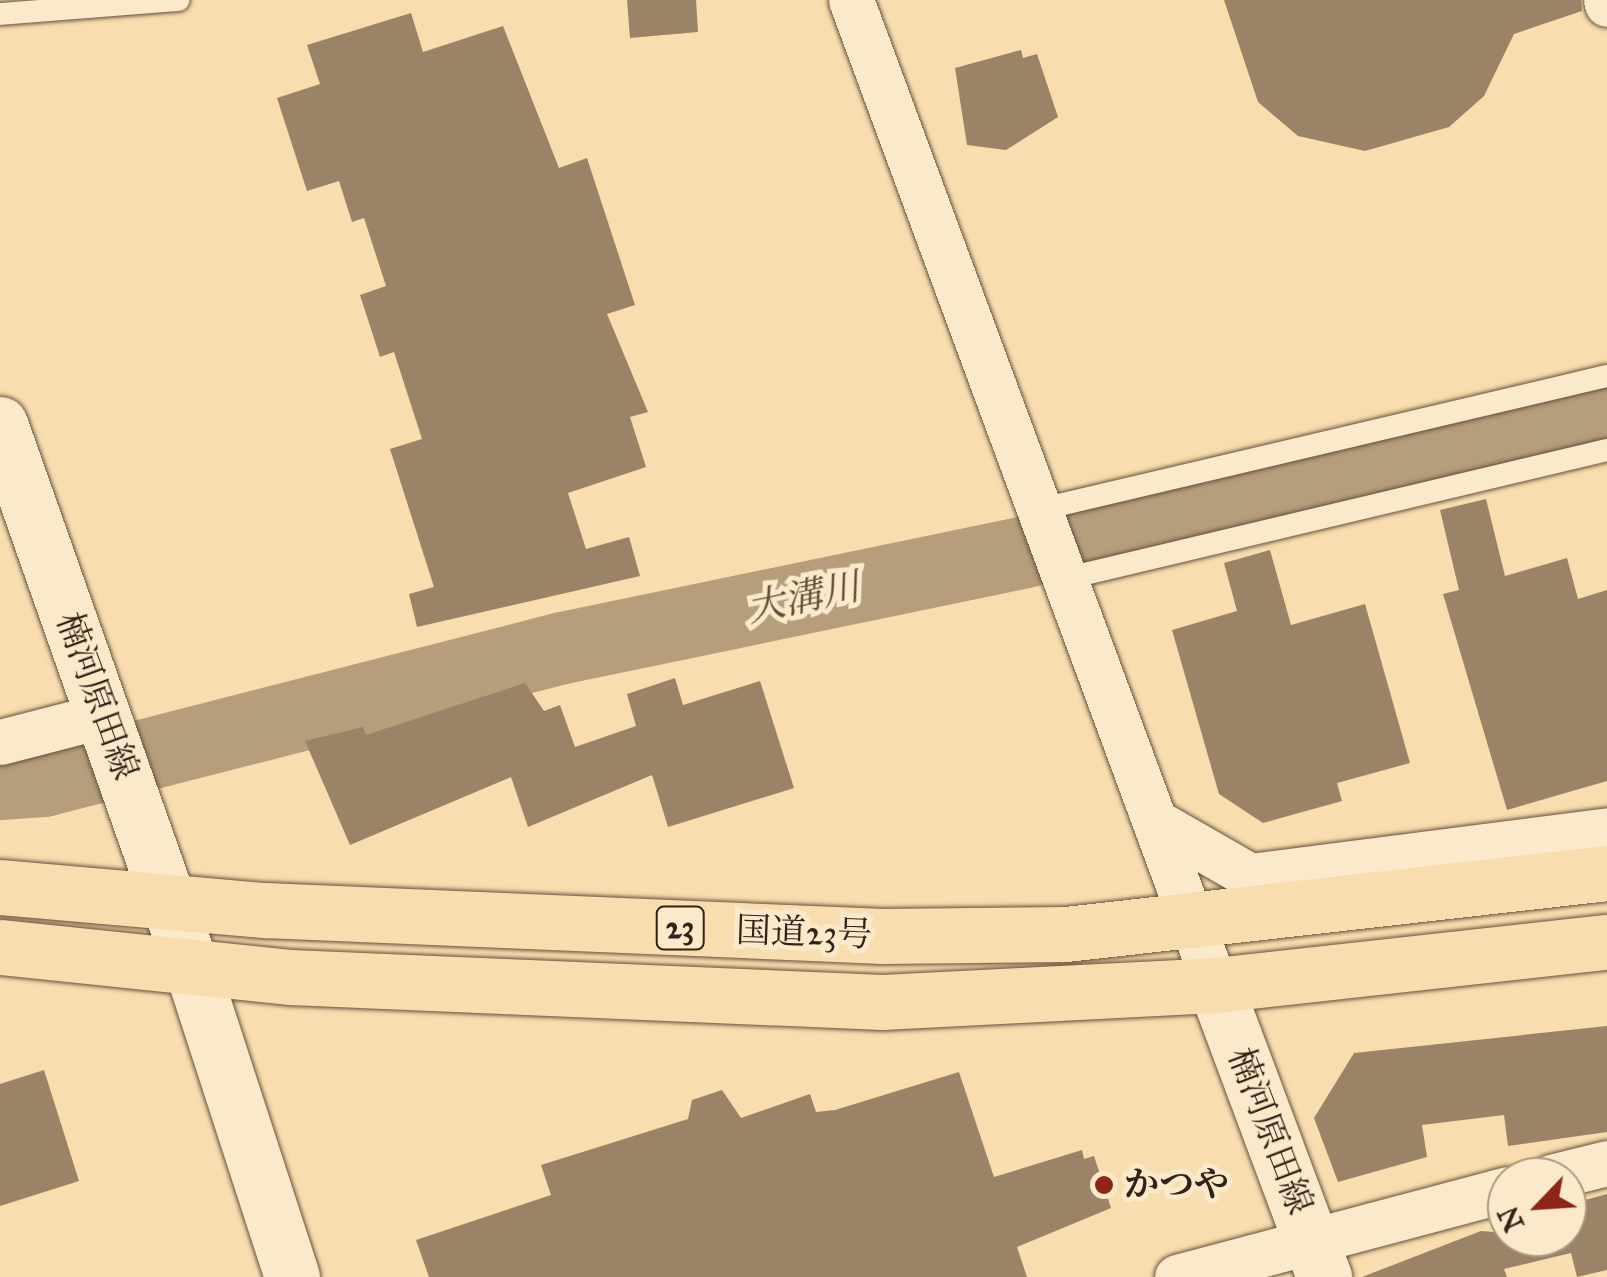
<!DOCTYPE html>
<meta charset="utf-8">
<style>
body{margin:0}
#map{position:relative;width:1607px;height:1277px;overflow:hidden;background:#f8ddae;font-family:"IM FELL Great Primer","Noto Serif JP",serif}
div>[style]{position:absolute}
.river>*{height:72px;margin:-36px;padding:0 36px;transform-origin:36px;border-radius:36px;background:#b69d7b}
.building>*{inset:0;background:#9a8366}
.roads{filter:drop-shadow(0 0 2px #66503d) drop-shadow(0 0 2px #66503d)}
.service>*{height:22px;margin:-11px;padding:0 11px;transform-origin:11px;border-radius:11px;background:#fae9ca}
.minor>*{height:45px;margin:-22.5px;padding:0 22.5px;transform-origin:22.5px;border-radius:22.5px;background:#fae9ca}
.tertiary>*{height:55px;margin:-27.5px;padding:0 27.5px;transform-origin:27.5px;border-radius:27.5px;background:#fae9ca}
.secondary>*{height:55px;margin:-27.5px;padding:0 27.5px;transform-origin:27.5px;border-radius:27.5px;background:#fae9ca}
.trunk>*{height:55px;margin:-27.5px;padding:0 27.5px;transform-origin:27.5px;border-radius:27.5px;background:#f8ddae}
.dots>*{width:28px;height:28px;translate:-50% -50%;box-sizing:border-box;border:5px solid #fae9ca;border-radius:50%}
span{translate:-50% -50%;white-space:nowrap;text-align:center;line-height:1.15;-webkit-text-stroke:10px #fae9ca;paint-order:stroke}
.shield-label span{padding:2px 8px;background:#fae9ca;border:2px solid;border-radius:8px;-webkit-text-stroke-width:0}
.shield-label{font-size:32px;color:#352117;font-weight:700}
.street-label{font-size:35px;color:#352117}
.poi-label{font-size:35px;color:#352117;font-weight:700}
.left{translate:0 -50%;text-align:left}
.water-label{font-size:38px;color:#624c3a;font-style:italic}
.north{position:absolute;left:1487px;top:1157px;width:100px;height:100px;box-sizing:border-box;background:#fae9ca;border:2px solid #ab9982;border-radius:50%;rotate:245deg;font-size:28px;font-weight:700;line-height:40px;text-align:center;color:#352117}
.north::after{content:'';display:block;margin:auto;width:35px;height:45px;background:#8f2418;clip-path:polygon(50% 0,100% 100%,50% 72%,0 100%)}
</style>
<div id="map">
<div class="river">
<div style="left:0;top:784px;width:44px;rotate:-3.9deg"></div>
<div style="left:44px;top:781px;width:536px;rotate:-14.37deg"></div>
<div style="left:563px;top:648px;width:472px;rotate:-11.7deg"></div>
<div style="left:1025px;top:552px;width:598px;rotate:-13.43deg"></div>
</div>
<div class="building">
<div style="clip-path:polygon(627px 0,696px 0,698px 32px,630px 38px)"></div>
<div style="clip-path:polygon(1224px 0,1581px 0,1582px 11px,1514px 34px,1484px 96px,1449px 127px,1365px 151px,1298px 136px,1258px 102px)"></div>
<div style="clip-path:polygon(411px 13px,423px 52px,503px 26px,559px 168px,587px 158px,635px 305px,607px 314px,648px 412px,630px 417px,646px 467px,568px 493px,586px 549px,629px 537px,640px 576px,417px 627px,409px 594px,434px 587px,390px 449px,422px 439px,394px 352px,380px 357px,360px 295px,386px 286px,364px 218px,352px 222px,339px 181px,307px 191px,277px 98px,320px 84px,307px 45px)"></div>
<div style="clip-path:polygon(1021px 50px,1023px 58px,1037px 54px,1058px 117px,1006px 150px,967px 145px,955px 68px)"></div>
<div style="clip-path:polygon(1486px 499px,1505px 576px,1567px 558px,1578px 599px,1607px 590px,1607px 781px,1507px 810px,1443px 594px,1459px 590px,1440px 510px)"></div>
<div style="clip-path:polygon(1270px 550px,1291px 625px,1365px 604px,1410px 763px,1337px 783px,1342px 801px,1263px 823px,1219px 794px,1172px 630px,1237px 611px,1224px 563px)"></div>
<div style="clip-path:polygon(675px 678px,683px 705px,760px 681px,794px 788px,668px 827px,652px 775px,528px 827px,511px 777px,350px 845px,305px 741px,363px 727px,366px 735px,525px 683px,544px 711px,560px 705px,575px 747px,636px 726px,627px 694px)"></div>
<div style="clip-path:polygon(1607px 1026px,1607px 1132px,1508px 1146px,1504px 1115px,1422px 1125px,1427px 1157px,1338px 1182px,1314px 1118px,1354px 1053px)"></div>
<div style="clip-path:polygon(44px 1070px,79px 1181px,0 1206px,0 1084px)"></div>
<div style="clip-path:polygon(959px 1072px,994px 1177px,1082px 1150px,1084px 1159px,1094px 1156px,1111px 1208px,1017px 1247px,1027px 1277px,429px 1277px,416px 1240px,551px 1195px,541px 1165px,688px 1119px,692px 1100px,722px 1090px,741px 1118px,810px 1094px,816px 1112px,835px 1110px)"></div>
<div style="clip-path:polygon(1607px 1194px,1607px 1270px,1577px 1277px,1571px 1253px,1504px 1269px,1507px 1277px,1362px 1277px,1481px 1231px,1567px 1237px,1567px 1205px)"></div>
</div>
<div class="roads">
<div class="service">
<div style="left:0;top:14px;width:179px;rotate:-4.5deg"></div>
<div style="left:1042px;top:509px;width:580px;rotate:-13.25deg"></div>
<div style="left:1068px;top:578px;width:554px;rotate:-13.36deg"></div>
</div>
<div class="minor">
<div style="left:851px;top:0;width:1050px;rotate:69.72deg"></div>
<div style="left:1606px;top:0;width:4px;rotate:76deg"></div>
<div style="left:0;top:742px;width:108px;rotate:-14.4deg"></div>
<div style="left:1156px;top:822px;width:108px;rotate:29.9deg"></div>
<div style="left:1250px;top:876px;width:360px;rotate:-7.3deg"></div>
<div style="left:1551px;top:1177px;width:58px;rotate:-14deg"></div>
<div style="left:1177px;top:1277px;width:342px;rotate:-14.9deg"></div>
</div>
<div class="tertiary">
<div style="left:192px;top:969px;width:324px;rotate:72deg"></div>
</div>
<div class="secondary">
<div style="left:0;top:424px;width:578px;rotate:70.59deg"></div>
<div style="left:1215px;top:985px;width:312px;rotate:69.5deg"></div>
</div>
<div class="trunk">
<div style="left:0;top:887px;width:266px;rotate:5deg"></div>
<div style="left:265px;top:910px;width:618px;rotate:2.41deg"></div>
<div style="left:882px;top:936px;width:184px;rotate:-0.6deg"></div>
<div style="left:1066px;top:934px;width:544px;rotate:-6.43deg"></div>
<div style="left:0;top:947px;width:292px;rotate:5.9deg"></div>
<div style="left:290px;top:977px;width:593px;rotate:2.42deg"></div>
<div style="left:882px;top:1002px;width:333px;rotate:-2.9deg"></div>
<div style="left:1215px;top:985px;width:394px;rotate:-6.3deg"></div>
</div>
</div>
<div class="dots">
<div style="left:1104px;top:1185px;background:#8f2418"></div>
</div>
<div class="shield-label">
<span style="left:680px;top:928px">23</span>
</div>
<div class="street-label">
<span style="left:97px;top:696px;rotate:70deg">楠河原田線</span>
<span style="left:804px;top:933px;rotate:2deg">国道23号</span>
<span style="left:1270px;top:1131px;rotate:69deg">楠河原田線</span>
</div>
<div class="poi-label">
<span class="left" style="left:1124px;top:1185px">かつや</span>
</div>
<div class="water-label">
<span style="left:803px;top:598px;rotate:-12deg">大溝川</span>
</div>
<div class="north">N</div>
</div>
